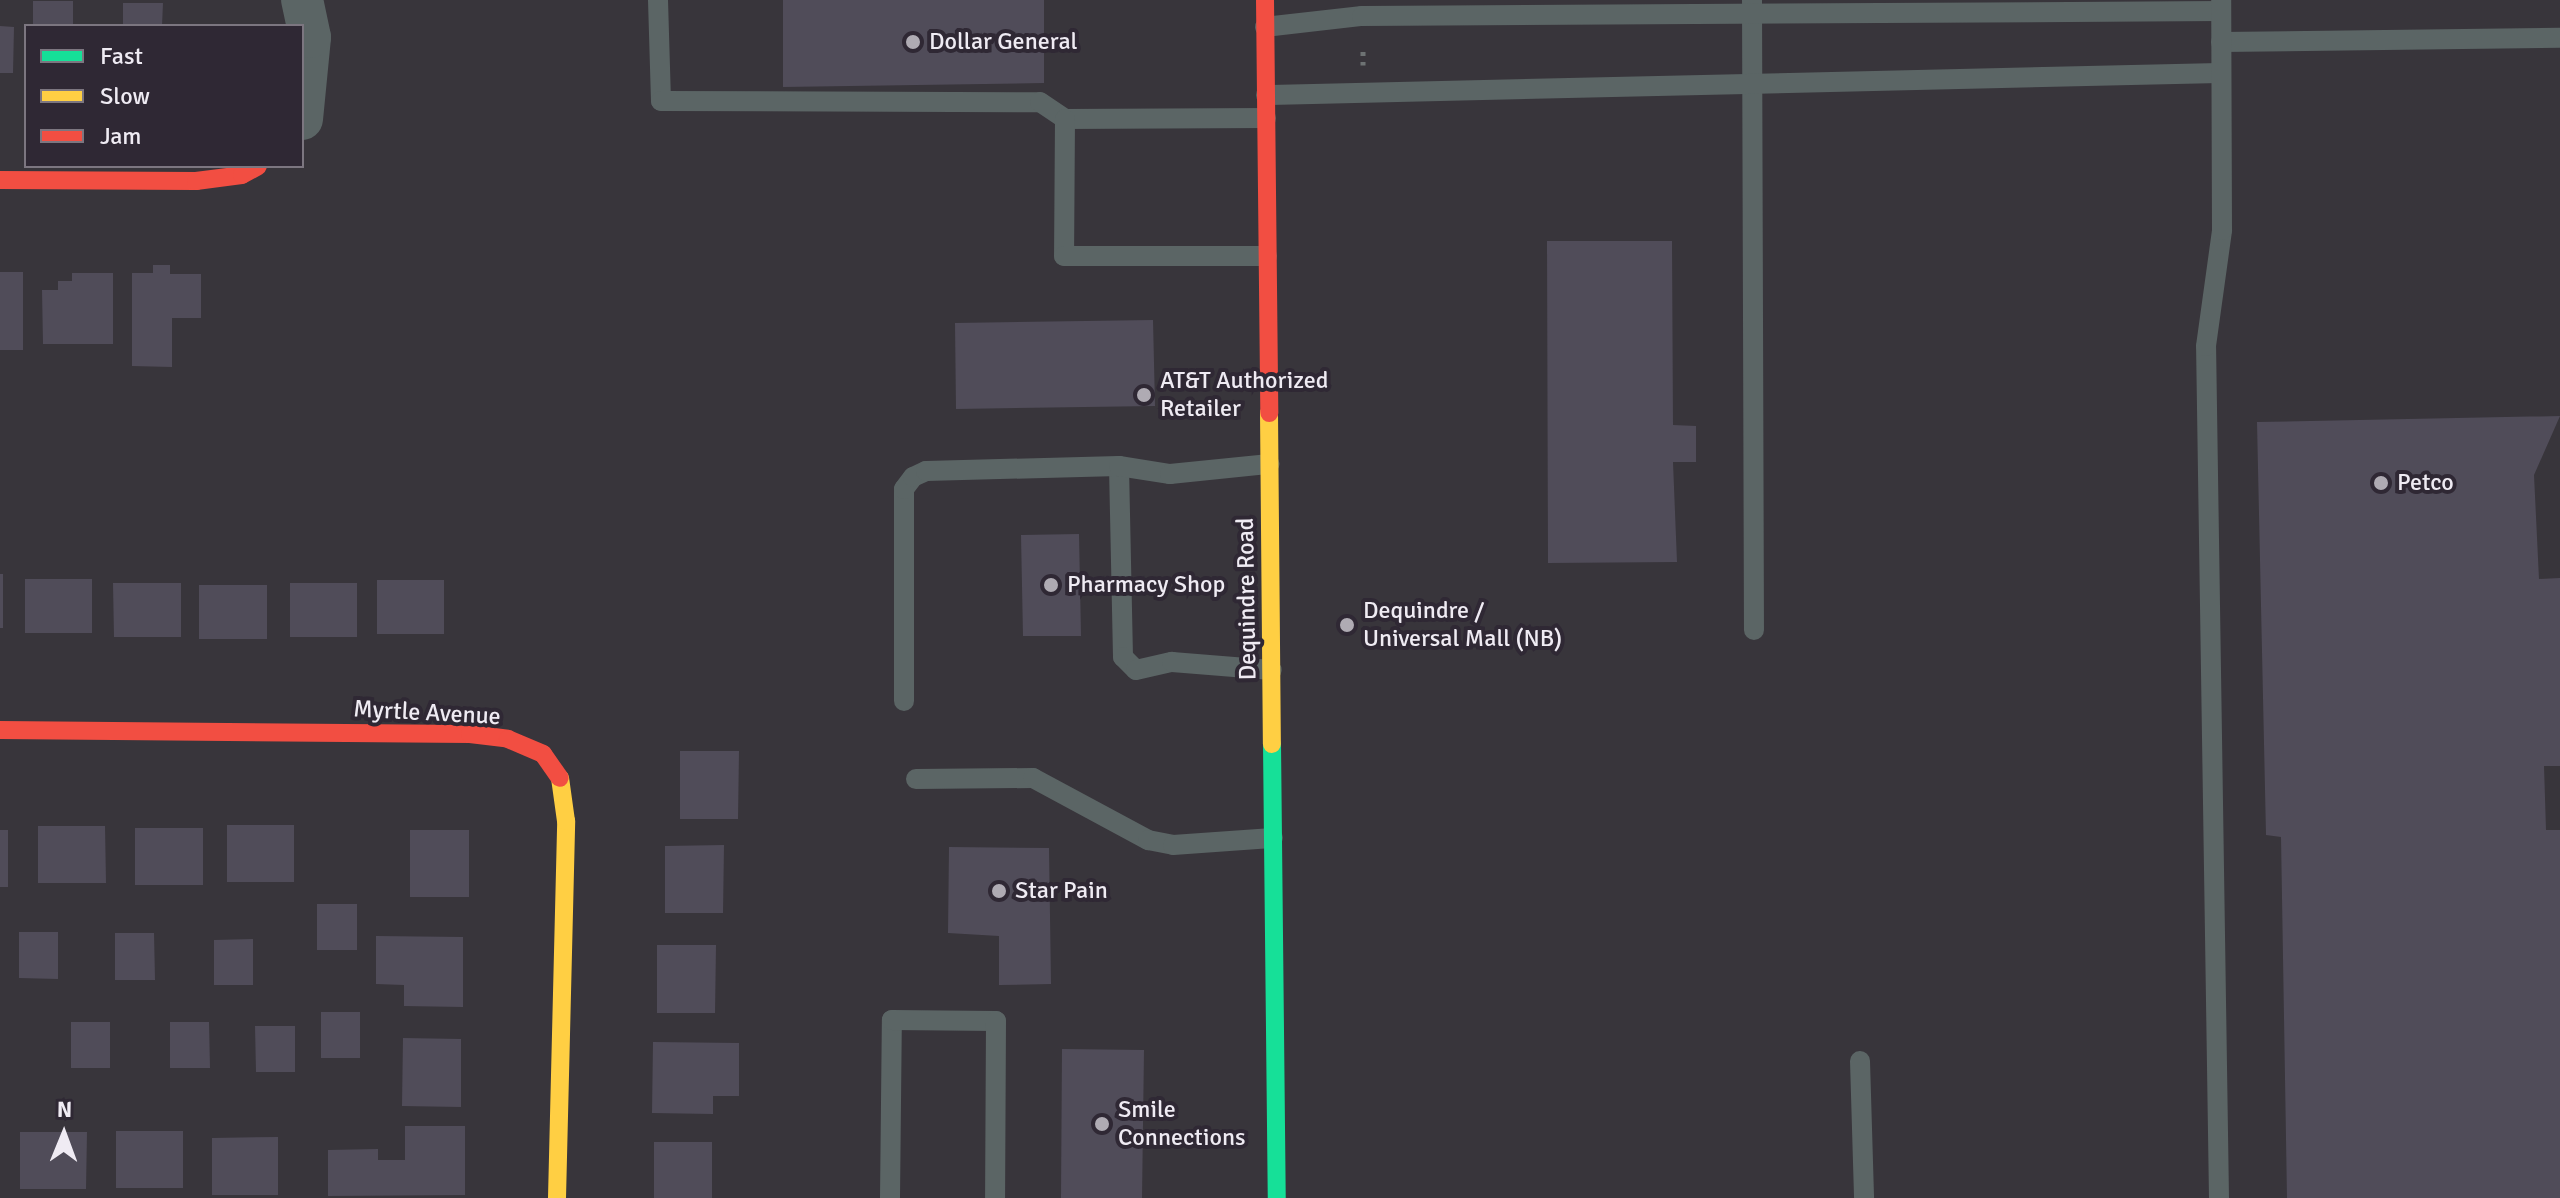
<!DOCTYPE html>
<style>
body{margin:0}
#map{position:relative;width:2560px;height:1198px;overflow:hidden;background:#38353b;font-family:Signika,sans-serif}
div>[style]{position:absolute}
.building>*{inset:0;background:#504c59}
.path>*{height:5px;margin-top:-2.5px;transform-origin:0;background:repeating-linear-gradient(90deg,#6d7273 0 4px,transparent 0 10px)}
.lane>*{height:20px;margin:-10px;padding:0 10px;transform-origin:10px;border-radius:10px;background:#5b6565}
.street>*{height:42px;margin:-21px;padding:0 21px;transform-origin:21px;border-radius:21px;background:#5b6565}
.fast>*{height:18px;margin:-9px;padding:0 9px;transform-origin:9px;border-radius:9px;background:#16e098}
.slow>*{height:18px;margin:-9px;padding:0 9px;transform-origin:9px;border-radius:9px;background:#ffcf43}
.jam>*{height:18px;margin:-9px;padding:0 9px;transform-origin:9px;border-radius:9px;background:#f24e42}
.dots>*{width:22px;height:22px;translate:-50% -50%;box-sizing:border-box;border:4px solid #2f2834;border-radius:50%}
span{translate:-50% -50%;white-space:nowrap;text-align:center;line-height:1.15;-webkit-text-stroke:8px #2f2834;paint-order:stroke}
.poi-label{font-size:24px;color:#efebf3}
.left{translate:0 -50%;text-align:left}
.street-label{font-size:24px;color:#efebf3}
.legend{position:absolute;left:24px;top:24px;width:280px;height:144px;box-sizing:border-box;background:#2f2834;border:2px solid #7c7680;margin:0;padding:10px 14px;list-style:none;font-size:24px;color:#efebf3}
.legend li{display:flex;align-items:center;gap:16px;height:40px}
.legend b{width:40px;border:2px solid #7c7680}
.north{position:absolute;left:24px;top:1094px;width:80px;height:80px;-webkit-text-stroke:6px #2f2834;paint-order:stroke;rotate:1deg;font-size:22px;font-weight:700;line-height:32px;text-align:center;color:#efebf3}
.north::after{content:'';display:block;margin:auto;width:28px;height:36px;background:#efebf3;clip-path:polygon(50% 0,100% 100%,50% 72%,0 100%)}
</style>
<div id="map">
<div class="building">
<div style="clip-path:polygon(783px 0,1044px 0,1044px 83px,783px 87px)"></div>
<div style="clip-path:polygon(33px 1px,73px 1px,73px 26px,33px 26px)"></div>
<div style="clip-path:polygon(123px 3px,163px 3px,162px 26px,123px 26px)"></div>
<div style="clip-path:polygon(0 26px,14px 27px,13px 73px,0 73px)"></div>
<div style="clip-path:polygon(1547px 241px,1672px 241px,1673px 425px,1696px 426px,1696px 462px,1673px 462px,1677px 562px,1548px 563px)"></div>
<div style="clip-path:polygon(153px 265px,170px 265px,170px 274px,201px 274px,201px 318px,172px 318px,172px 367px,132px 366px,132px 273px,153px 273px)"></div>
<div style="clip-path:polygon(0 272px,23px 272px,23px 350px,0 350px)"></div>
<div style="clip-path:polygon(72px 273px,113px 273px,113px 344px,43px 344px,42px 290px,58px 290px,58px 281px,72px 281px)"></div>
<div style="clip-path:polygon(1153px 320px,1155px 406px,956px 409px,955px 323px)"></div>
<div style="clip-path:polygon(2560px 416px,2534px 475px,2539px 579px,2560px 578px,2560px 766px,2544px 766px,2546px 830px,2560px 830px,2560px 1198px,2287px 1198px,2281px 837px,2266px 835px,2257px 422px)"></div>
<div style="clip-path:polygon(1079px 534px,1081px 636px,1023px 636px,1021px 535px)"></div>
<div style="clip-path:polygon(0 574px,3px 574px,3px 628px,0 628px)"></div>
<div style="clip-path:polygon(25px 579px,92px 579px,92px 633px,25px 633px)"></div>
<div style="clip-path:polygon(377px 580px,444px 580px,444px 634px,377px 634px)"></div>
<div style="clip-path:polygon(113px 583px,181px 583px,181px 637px,114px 637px)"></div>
<div style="clip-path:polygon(290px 583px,357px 583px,357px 637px,290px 637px)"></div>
<div style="clip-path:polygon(199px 585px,267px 585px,267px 639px,199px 639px)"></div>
<div style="clip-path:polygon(680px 751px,739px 751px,738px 819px,680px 819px)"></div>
<div style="clip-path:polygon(227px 825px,294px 825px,294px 882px,227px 882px)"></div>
<div style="clip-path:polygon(38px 826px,105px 826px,106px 883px,38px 883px)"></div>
<div style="clip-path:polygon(135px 828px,203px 828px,203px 885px,135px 885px)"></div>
<div style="clip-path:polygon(0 830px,8px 830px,8px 887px,0 887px)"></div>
<div style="clip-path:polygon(410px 830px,469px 830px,469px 897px,410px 897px)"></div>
<div style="clip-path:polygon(724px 845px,723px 913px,665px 913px,665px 846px)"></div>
<div style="clip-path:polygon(949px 847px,1049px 848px,1051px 984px,999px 985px,999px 936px,948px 933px)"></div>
<div style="clip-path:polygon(317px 904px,357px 904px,357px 950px,317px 950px)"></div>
<div style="clip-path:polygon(19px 932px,58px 932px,58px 979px,19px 978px)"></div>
<div style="clip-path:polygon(115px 933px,154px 933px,155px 980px,115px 980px)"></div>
<div style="clip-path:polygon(376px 936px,463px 937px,463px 1007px,404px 1006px,404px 985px,376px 984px)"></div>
<div style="clip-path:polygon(253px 939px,253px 985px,214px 985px,214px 940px)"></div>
<div style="clip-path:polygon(657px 945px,716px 945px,715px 1013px,657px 1013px)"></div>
<div style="clip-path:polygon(321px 1012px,360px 1012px,360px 1058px,321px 1058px)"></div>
<div style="clip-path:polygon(71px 1022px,110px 1022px,110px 1068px,71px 1068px)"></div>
<div style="clip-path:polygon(170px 1022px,209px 1022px,210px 1068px,170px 1068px)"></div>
<div style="clip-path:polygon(255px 1026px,295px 1026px,295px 1072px,256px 1072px)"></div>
<div style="clip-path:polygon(403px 1038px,461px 1039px,461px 1107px,402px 1106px)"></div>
<div style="clip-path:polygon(653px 1042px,739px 1043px,739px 1096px,713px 1096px,713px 1114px,652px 1113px)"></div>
<div style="clip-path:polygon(1062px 1049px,1144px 1050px,1142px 1198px,1061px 1198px)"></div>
<div style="clip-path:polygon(405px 1126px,465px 1126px,465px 1195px,328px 1196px,328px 1150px,378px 1149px,378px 1160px,405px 1160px)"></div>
<div style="clip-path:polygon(116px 1131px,183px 1131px,183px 1188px,116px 1188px)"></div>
<div style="clip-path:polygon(20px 1132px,87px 1132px,86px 1189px,20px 1189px)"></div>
<div style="clip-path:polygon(278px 1137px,278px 1195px,212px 1195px,212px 1138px)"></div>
<div style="clip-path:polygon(654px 1142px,712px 1142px,712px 1198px,654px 1198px)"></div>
</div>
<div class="path">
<div style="left:1363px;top:65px;width:15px;rotate:-90deg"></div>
</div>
<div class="lane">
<div style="left:658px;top:0;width:101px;rotate:88.3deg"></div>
<div style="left:661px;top:101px;width:379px;rotate:0.2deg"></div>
<div style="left:1040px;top:102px;width:30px;rotate:34deg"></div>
<div style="left:1752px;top:0;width:630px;rotate:89.82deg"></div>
<div style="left:1265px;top:27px;width:98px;rotate:-6.5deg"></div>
<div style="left:1362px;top:16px;width:859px;rotate:-0.33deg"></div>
<div style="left:2221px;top:42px;width:339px;rotate:-0.7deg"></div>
<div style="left:1266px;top:95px;width:954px;rotate:-1.32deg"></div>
<div style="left:1266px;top:118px;width:201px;rotate:179.7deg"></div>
<div style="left:1065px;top:119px;width:137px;rotate:90.4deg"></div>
<div style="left:1064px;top:256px;width:203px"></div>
<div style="left:1119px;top:466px;width:191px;rotate:88.8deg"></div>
<div style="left:1123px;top:657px;width:18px;rotate:45deg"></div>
<div style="left:1136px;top:670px;width:37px;rotate:-13deg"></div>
<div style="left:1172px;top:662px;width:100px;rotate:4.6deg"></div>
<div style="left:904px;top:701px;width:212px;rotate:-90deg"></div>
<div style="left:904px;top:489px;width:15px;rotate:-53deg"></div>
<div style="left:913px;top:477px;width:14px;rotate:-25deg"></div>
<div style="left:926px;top:471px;width:193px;rotate:-1.5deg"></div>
<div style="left:1119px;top:466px;width:52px;rotate:8.9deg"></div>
<div style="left:1170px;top:474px;width:100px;rotate:-5.8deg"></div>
<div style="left:916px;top:779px;width:117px;rotate:-0.5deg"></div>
<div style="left:1033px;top:778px;width:131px;rotate:28.3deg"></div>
<div style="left:1148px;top:840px;width:25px;rotate:11deg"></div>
<div style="left:1173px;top:845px;width:100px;rotate:-4deg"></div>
<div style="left:1860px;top:1061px;width:137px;rotate:88.3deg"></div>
<div style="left:890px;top:1198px;width:178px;rotate:-89.4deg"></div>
<div style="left:892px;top:1020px;width:104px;rotate:0.6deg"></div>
<div style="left:996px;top:1021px;width:177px;rotate:90.3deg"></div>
<div style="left:2219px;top:1198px;width:852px;rotate:-90.87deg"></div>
<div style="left:2206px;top:346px;width:117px;rotate:-82.1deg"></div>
<div style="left:2222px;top:230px;width:230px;rotate:-90.2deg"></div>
</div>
<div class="street">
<div style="left:302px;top:119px;width:82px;rotate:-84.4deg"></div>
<div style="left:310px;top:37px;width:38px;rotate:-102deg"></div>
</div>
<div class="fast">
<div style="left:1272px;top:744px;width:454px;rotate:89.4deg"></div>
</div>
<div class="slow">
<div style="left:1269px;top:413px;width:331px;rotate:89.5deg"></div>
<div style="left:557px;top:1198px;width:377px;rotate:-88.6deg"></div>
<div style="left:566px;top:821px;width:43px;rotate:-97.9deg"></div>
</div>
<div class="jam">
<div style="left:1265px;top:0;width:413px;rotate:89.4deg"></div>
<div style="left:0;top:180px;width:196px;rotate:0.3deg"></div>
<div style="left:196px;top:181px;width:46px;rotate:-7.4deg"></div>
<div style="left:242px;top:175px;width:18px;rotate:-29deg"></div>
<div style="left:0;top:730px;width:470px;rotate:0.5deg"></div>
<div style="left:470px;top:734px;width:38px;rotate:7deg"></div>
<div style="left:508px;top:739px;width:38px;rotate:23deg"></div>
<div style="left:543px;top:754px;width:29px;rotate:55deg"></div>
</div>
<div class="dots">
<div style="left:913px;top:42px;background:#afabb3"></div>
<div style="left:1144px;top:395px;background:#afabb3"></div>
<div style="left:2381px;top:483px;background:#afabb3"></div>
<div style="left:1051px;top:585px;background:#afabb3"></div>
<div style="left:1347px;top:625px;background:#afabb3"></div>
<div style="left:999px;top:891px;background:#afabb3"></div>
<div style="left:1102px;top:1124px;background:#afabb3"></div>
</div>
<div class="poi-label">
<span class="left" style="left:929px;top:42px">Dollar General</span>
<span class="left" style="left:1160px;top:395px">AT&amp;T Authorized<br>Retailer</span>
<span class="left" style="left:2397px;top:483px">Petco</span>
<span class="left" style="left:1067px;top:585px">Pharmacy Shop</span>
<span class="left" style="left:1363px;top:625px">Dequindre /<br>Universal Mall (NB)</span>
<span class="left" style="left:1015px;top:891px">Star Pain</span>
<span class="left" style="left:1118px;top:1124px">Smile<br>Connections</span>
</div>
<div class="street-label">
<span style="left:1247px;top:599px;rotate:-91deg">Dequindre Road</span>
<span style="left:427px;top:713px;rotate:3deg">Myrtle Avenue</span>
</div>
<ul class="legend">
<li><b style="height:10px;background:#16e098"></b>Fast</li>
<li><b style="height:10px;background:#ffcf43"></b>Slow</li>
<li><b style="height:10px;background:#f24e42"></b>Jam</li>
</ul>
<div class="north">N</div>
</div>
